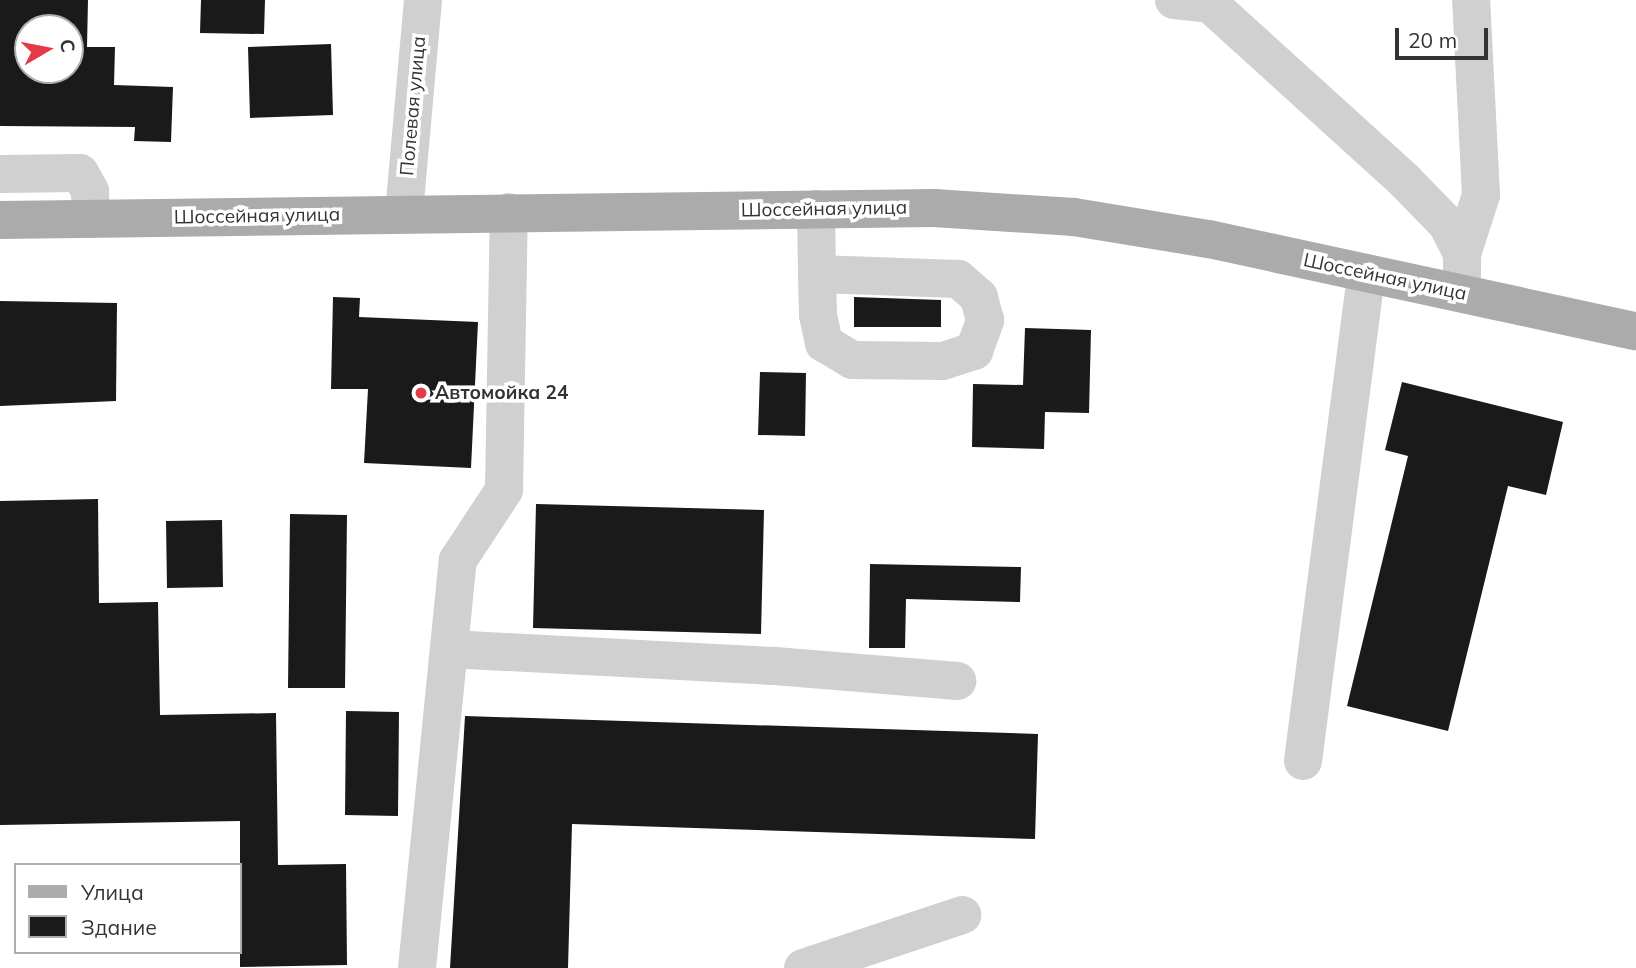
<!DOCTYPE html>
<meta charset="utf-8">
<style>
body{margin:0}
#map{position:relative;width:1636px;height:968px;overflow:hidden;background:#fff;font-family:Mulish,sans-serif}
div>[style]{position:absolute}
.building>*{inset:0;background:#1a1a1a}
.minor>*{height:38px;margin:-19px;padding:0 19px;transform-origin:19px;border-radius:19px;background:#d0d0d0}
.major>*{height:38px;margin:-19px;padding:0 19px;transform-origin:19px;border-radius:19px;background:#ababab}
.dots>*{width:19px;height:19px;translate:-50% -50%;box-sizing:border-box;border:4px solid #fff;border-radius:50%}
span{translate:-50% -50%;white-space:nowrap;text-align:center;line-height:1.15;-webkit-text-stroke:7px #fff;paint-order:stroke}
.street-label{font-size:19px;color:#333}
.poi-label{font-size:19px;color:#333;font-weight:700}
.left{translate:0 -50%;text-align:left}
.legend{position:absolute;left:14px;top:863px;width:228px;height:91px;box-sizing:border-box;background:#fff;border:2px solid #adadad;margin:0;padding:9px 12px;list-style:none;font-size:21px;color:#333}
.legend li{display:flex;align-items:center;gap:14px;height:35px}
.legend b{width:35px;border:2px solid #adadad}
.north{position:absolute;left:14px;top:14px;width:70px;height:70px;box-sizing:border-box;background:#fff;border:2px solid #adadad;border-radius:50%;rotate:80deg;font-size:19px;font-weight:700;line-height:28px;text-align:center;color:#333}
.north::after{content:'';display:block;margin:auto;width:24px;height:32px;background:#e63946;clip-path:polygon(50% 0,100% 100%,50% 72%,0 100%)}
.scale{position:absolute;left:1395px;top:28px;width:93px;height:32px;box-sizing:border-box;border:4px solid #333;border-top:0;padding-left:9px;font-size:21px;line-height:24px;white-space:nowrap;color:#333;-webkit-text-stroke:5px #fff;paint-order:stroke}
</style>
<div id="map">
<div class="building">
<div style="clip-path:polygon(evenodd,0 0,88px 0,87px 47px,115px 47px,114px 85px,173px 87px,171px 142px,134px 141px,135px 127px,0 126px,0 0,28px 28px,70px 28px,70px 70px,28px 70px,28px 28px)"></div>
<div style="clip-path:polygon(201px 0,265px 0,264px 34px,200px 33px)"></div>
<div style="clip-path:polygon(331px 44px,333px 115px,250px 118px,248px 47px)"></div>
<div style="clip-path:polygon(333px 297px,360px 298px,359px 317px,478px 322px,471px 468px,364px 463px,368px 389px,331px 389px)"></div>
<div style="clip-path:polygon(854px 297px,941px 300px,941px 327px,854px 327px)"></div>
<div style="clip-path:polygon(0 301px,117px 303px,116px 401px,0 406px)"></div>
<div style="clip-path:polygon(1025px 328px,1091px 330px,1089px 413px,1045px 412px,1044px 449px,972px 447px,973px 384px,1023px 385px)"></div>
<div style="clip-path:polygon(760px 372px,806px 373px,805px 436px,758px 435px)"></div>
<div style="clip-path:polygon(1402px 382px,1563px 422px,1546px 495px,1508px 486px,1448px 731px,1347px 706px,1408px 456px,1385px 450px)"></div>
<div style="clip-path:polygon(98px 499px,99px 603px,158px 602px,160px 715px,276px 713px,278px 865px,346px 864px,347px 965px,240px 967px,240px 821px,0 825px,0 501px)"></div>
<div style="clip-path:polygon(536px 504px,764px 510px,761px 634px,533px 628px)"></div>
<div style="clip-path:polygon(290px 514px,347px 515px,345px 688px,288px 688px)"></div>
<div style="clip-path:polygon(222px 520px,223px 587px,167px 588px,166px 521px)"></div>
<div style="clip-path:polygon(870px 564px,1021px 567px,1020px 602px,906px 599px,905px 648px,869px 648px)"></div>
<div style="clip-path:polygon(346px 711px,399px 712px,398px 816px,345px 815px)"></div>
<div style="clip-path:polygon(465px 716px,1038px 734px,1035px 839px,572px 824px,568px 968px,450px 968px)"></div>
</div>
<div class="minor">
<div style="left:1174px;top:0;width:36px;rotate:6deg"></div>
<div style="left:1210px;top:4px;width:263px;rotate:42.2deg"></div>
<div style="left:1405px;top:181px;width:60px;rotate:45.7deg"></div>
<div style="left:1447px;top:224px;width:34px;rotate:63deg"></div>
<div style="left:1462px;top:254px;width:39px;rotate:90deg"></div>
<div style="left:0;top:174px;width:80px;rotate:-0.7deg"></div>
<div style="left:80px;top:173px;width:21px;rotate:61deg"></div>
<div style="left:90px;top:191px;width:28px;rotate:88deg"></div>
<div style="left:816px;top:209px;width:65px;rotate:89.1deg"></div>
<div style="left:817px;top:274px;width:41px;rotate:88.6deg"></div>
<div style="left:818px;top:315px;width:29px;rotate:78deg"></div>
<div style="left:824px;top:343px;width:33px;rotate:31deg"></div>
<div style="left:852px;top:360px;width:91px;rotate:0.6deg"></div>
<div style="left:943px;top:361px;width:33px;rotate:-18deg"></div>
<div style="left:974px;top:351px;width:33px;rotate:-70deg"></div>
<div style="left:985px;top:320px;width:24px;rotate:-105deg"></div>
<div style="left:979px;top:297px;width:28px;rotate:-139deg"></div>
<div style="left:958px;top:279px;width:141px;rotate:-178deg"></div>
<div style="left:404px;top:213px;width:214px;rotate:-84.9deg"></div>
<div style="left:1462px;top:254px;width:62px;rotate:-72.1deg"></div>
<div style="left:1481px;top:195px;width:195px;rotate:-92.9deg"></div>
<div style="left:449px;top:649px;width:326px;rotate:3deg"></div>
<div style="left:775px;top:666px;width:183px;rotate:4.7deg"></div>
<div style="left:1303px;top:761px;width:492px;rotate:-82.6deg"></div>
<div style="left:417px;top:968px;width:410px;rotate:-84.3deg"></div>
<div style="left:458px;top:560px;width:84px;rotate:-56.7deg"></div>
<div style="left:504px;top:490px;width:278px;rotate:-89deg"></div>
<div style="left:803px;top:968px;width:168px;rotate:-18.4deg"></div>
</div>
<div class="major">
<div style="left:0;top:220px;width:934px;rotate:-0.74deg"></div>
<div style="left:934px;top:208px;width:140px;rotate:3.7deg"></div>
<div style="left:1074px;top:217px;width:137px;rotate:9.3deg"></div>
<div style="left:1209px;top:239px;width:437px;rotate:12.2deg"></div>
</div>
<div class="dots">
<div style="left:421px;top:393px;background:#e63946"></div>
</div>
<div class="street-label">
<span style="left:413px;top:106px;rotate:-85deg">Полевая улица</span>
<span style="left:824px;top:209px;rotate:-1deg">Шоссейная улица</span>
<span style="left:257px;top:216px;rotate:-1deg">Шоссейная улица</span>
<span style="left:1385px;top:277px;rotate:12deg">Шоссейная улица</span>
</div>
<div class="poi-label">
<span class="left" style="left:435px;top:393px">Автомойка 24</span>
</div>
<ul class="legend">
<li><b style="height:9px;background:#ababab"></b>Улица</li>
<li><b style="height:19px;background:#1a1a1a"></b>Здание</li>
</ul>
<div class="north">С</div>
<div class="scale">20 m</div>
</div>
